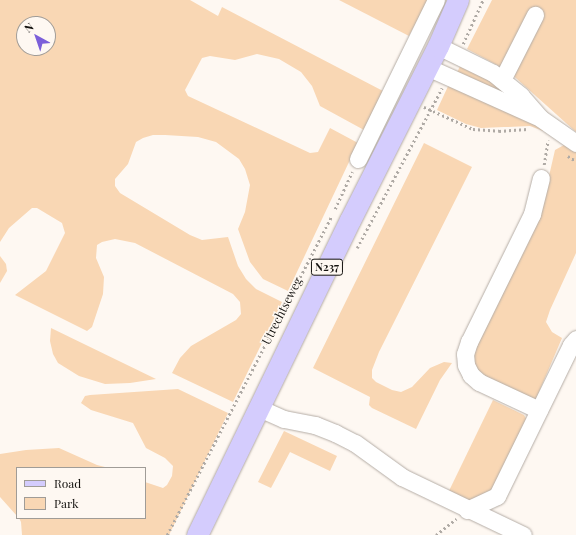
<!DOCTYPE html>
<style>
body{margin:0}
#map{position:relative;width:576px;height:535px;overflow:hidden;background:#fef8f2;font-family:"Playfair Display",serif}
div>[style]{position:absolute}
.green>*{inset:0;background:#f9d7b4}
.path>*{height:2.5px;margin-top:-1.25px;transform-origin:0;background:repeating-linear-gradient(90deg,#afaaa5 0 2px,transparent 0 5px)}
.roads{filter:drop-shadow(0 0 1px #b5ada6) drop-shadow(0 0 1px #b5ada6)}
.minor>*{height:17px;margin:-8.5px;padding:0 8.5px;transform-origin:8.5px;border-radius:8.5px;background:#fff}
.major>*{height:21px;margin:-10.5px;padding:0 10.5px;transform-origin:10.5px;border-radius:10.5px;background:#d4ccfd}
span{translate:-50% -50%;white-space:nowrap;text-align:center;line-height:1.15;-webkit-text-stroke:3px #fef8f2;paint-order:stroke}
.shield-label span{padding:1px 3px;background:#fef8f2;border:1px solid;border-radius:3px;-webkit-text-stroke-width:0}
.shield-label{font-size:11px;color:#14120f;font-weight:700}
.street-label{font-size:12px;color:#14120f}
.legend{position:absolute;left:16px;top:467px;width:130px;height:52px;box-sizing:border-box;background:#fef8f2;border:1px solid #a09c97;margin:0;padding:5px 7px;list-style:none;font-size:12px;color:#14120f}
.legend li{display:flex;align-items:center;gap:8px;height:20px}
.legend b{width:20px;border:1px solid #a09c97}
.north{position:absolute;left:16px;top:16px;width:40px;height:40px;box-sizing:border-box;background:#fef8f2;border:1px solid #a09c97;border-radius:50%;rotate:320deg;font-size:11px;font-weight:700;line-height:16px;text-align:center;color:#14120f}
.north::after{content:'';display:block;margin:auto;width:14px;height:18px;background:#7c5fd9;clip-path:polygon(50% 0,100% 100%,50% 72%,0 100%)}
</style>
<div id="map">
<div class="green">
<div style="clip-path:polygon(evenodd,0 0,190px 0,218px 16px,222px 7px,383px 91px,364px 130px,320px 106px,312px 86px,301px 72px,279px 59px,257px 54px,235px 60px,210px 56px,202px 58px,185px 90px,188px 96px,310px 153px,318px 152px,330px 128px,358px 143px,288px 291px,263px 279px,250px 262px,238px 229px,245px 212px,250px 185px,245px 169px,239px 159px,216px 142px,198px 137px,165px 135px,153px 135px,143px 138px,136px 142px,128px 164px,115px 179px,115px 186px,120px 193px,190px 235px,202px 240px,228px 237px,238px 266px,246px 279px,256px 289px,282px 302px,233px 402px,172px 373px,180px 358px,191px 346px,236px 320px,241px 314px,240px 302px,233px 294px,135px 243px,115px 239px,102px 242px,97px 245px,96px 258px,104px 277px,103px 294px,92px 327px,87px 331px,15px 295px,46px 271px,65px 233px,62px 223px,37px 208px,32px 208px,9px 228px,0 242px,0 0,24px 24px,48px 24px,48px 48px,24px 48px,24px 24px)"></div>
<div style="clip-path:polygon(339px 0,428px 0,409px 36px)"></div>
<div style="clip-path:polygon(492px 0,576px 0,576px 132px,508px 71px,467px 49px)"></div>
<div style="clip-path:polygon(460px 66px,490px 80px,511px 96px,456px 75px)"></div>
<div style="clip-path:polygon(450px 82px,545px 129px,543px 131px,530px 126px,481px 128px,466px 124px,437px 110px)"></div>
<div style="clip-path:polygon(424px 143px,472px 167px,379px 352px,372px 370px,372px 378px,376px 382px,392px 390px,401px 392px,412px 387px,430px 368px,444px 362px,452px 363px,440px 380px,416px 429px,372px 408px,369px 405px,370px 397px,313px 368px)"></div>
<div style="clip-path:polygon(564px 145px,576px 151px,576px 253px,550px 310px,546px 322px,552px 332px,562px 338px,533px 406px,473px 372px,468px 357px,549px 176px,555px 150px)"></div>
<div style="clip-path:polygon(0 256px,6px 264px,7px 271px,0 283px)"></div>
<div style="clip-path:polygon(51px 328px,156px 379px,130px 383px,105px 384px,79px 376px,58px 363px,53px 354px,50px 341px)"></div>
<div style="clip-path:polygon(178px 389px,228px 413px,169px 535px,22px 535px,21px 522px,19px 518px,145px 518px,145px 482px,163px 488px,167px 485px,172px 476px,173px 466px,165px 458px,146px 448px,133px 423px,91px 410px,81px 403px,85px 396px,90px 395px)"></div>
<div style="clip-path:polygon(493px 400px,524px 415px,527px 420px,495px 491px,469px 503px,447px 495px)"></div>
<div style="clip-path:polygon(284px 431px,337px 456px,330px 471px,290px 452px,271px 488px,258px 482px)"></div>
<div style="clip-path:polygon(59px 448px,97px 465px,109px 468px,17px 468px,17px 516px,0 497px,0 454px,26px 450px)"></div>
</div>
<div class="path">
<div style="left:463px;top:44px;width:48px;rotate:-65.6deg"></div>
<div style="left:424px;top:107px;width:54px;rotate:24.2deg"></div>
<div style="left:473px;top:129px;width:26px;rotate:4deg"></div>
<div style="left:499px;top:131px;width:29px;rotate:-4deg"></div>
<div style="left:568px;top:156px;width:9px;rotate:32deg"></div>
<div style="left:544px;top:165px;width:25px;rotate:-81deg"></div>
<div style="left:335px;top:209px;width:41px;rotate:-65.3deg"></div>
<div style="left:357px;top:248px;width:181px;rotate:-62deg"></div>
<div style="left:167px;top:535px;width:359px;rotate:-62.7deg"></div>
<div style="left:436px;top:535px;width:26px;rotate:-39deg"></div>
</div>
<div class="roads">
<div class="minor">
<div style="left:438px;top:46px;width:61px;rotate:26.1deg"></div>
<div style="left:493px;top:73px;width:36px;rotate:39deg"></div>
<div style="left:521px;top:96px;width:29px;rotate:49deg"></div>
<div style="left:540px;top:118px;width:44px;rotate:34.8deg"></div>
<div style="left:427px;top:67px;width:120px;rotate:24.2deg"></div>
<div style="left:502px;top:80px;width:73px;rotate:-63.1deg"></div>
<div style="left:358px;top:159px;width:177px;rotate:-63.9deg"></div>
<div style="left:259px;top:408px;width:27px;rotate:24deg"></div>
<div style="left:284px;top:419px;width:32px;rotate:11deg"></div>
<div style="left:315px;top:425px;width:22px;rotate:22deg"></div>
<div style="left:335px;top:433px;width:22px;rotate:27deg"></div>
<div style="left:355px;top:443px;width:58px;rotate:35.9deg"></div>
<div style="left:402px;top:477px;width:134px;rotate:25.6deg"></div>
<div style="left:539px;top:410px;width:66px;rotate:-155deg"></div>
<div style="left:479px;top:382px;width:11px;rotate:-139deg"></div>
<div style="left:471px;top:375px;width:11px;rotate:-117deg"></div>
<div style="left:466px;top:365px;width:11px;rotate:-95deg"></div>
<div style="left:465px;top:354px;width:13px;rotate:-72deg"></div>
<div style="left:469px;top:342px;width:143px;rotate:-63.8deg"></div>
<div style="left:532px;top:214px;width:37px;rotate:-76deg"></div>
<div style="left:467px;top:510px;width:33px;rotate:-25deg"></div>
<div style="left:497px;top:496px;width:168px;rotate:-63.9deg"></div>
<div style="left:571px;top:345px;width:8px;rotate:-50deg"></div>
</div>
<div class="major">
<div style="left:197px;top:535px;width:350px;rotate:-64.1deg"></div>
<div style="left:350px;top:220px;width:195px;rotate:-63.2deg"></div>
<div style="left:438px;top:46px;width:50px;rotate:-66.5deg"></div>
</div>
</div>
<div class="shield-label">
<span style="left:327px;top:267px">N237</span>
</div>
<div class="street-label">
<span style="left:282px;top:311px;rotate:-63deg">Utrechtseweg</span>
</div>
<ul class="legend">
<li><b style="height:5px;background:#d4ccfd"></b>Road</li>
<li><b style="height:11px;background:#f9d7b4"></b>Park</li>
</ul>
<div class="north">N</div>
</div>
